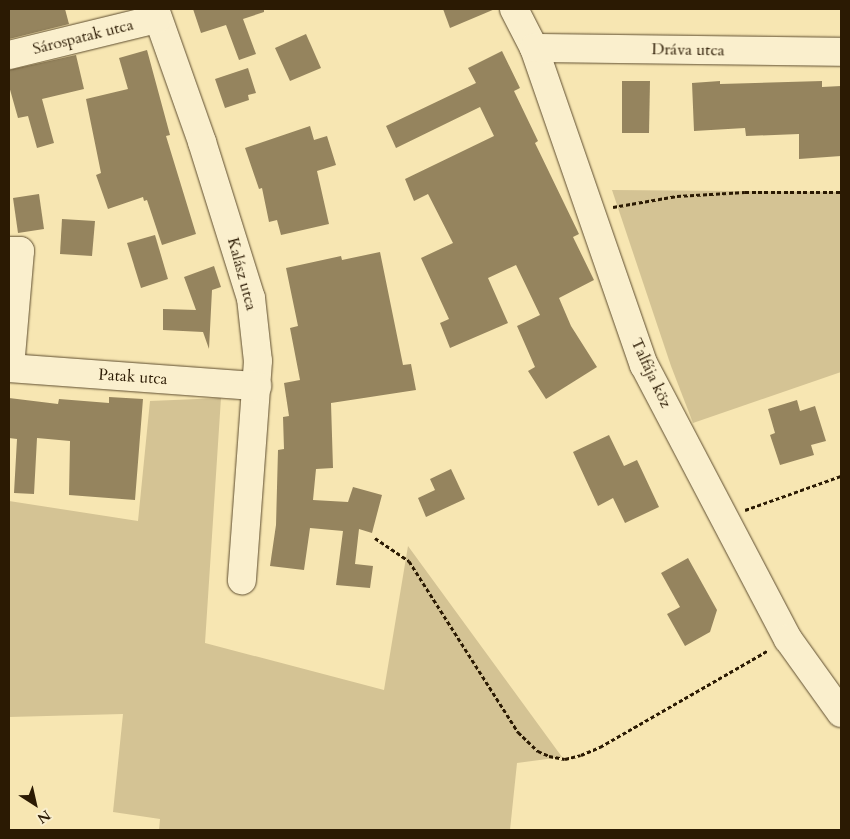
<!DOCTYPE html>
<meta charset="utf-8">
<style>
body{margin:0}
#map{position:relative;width:850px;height:839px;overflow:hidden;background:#f7e6b2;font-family:Cardo,serif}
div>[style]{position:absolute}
.green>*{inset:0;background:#d4c394}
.building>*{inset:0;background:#95845e}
.path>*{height:3px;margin-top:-1.5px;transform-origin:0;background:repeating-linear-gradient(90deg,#2b1a03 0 4px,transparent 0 6.5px)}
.roads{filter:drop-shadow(0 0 1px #5e4d2f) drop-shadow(0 0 1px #5e4d2f)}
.minor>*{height:28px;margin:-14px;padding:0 14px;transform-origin:14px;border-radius:14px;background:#faefcd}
span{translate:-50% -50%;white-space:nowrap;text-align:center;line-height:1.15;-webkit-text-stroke:4px #faefcd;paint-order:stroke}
.street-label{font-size:16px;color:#2b1a03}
.frame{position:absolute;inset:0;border:10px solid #2b1a03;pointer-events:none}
.north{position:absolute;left:10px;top:779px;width:50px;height:50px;-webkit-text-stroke:4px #faefcd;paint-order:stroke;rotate:145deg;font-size:14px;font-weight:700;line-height:20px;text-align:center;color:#2b1a03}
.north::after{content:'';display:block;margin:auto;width:18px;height:22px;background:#2b1a03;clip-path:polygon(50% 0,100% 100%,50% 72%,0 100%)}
</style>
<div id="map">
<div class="green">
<div style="clip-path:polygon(612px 190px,841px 192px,841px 372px,693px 423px,671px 366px)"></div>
<div style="clip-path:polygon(221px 398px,205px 643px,384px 690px,408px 546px,562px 757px,517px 763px,510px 830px,159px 830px,160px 819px,113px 812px,123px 714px,9px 717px,9px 501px,138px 521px,150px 401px)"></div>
</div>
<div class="building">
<div style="clip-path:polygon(9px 9px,65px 9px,69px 24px,9px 39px)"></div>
<div style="clip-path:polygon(193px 9px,264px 9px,264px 12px,243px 19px,256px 54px,239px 60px,226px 25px,201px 33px)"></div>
<div style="clip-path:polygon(443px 9px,495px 9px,450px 28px)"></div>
<div style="clip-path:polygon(306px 34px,321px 68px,290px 81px,275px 48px)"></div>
<div style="clip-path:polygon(147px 50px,170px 135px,166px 136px,196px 234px,162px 245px,147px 200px,144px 201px,143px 197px,108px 209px,96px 175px,101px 173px,86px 99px,128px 89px,119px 58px)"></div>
<div style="clip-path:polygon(502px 51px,520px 88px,514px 91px,538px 141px,535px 143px,579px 234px,573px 237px,594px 280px,559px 298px,571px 326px,597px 367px,546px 399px,528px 371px,535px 367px,517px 326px,540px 315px,516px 265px,488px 278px,508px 323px,450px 348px,440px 323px,449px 319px,421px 258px,453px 243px,428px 194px,414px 201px,405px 179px,494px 136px,480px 107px,396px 148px,386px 126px,476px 83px,468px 68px)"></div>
<div style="clip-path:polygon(76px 55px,84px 89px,42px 99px,54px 143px,37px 148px,28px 116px,18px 118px,9px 86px,9px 70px)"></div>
<div style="clip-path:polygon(248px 68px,256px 93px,248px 95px,249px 100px,225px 108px,215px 79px)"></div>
<div style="clip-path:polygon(622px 81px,650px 81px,649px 133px,622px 133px)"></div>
<div style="clip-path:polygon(720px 81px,720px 84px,822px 81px,822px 87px,841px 86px,841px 156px,799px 159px,799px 134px,746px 136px,745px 128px,694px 131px,692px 83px)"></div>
<div style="clip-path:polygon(310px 126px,314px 140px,327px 136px,336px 165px,317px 171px,329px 224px,281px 235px,277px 220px,269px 222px,262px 188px,259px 189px,245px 148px)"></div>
<div style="clip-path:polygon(39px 194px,44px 229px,18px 233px,13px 198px)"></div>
<div style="clip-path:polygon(62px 219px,95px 221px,92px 256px,60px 254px)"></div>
<div style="clip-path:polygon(155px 235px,168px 279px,141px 288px,127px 243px)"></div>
<div style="clip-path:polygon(380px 252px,403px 365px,411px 364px,416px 390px,331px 403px,333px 468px,316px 469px,313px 500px,348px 502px,353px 487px,382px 495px,372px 533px,359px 529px,355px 564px,373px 566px,370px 588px,336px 585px,343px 531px,310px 528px,304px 570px,270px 566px,276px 525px,278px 450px,284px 449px,283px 417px,289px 416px,284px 383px,300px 380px,290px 328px,298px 326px,286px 268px,341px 256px,342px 260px)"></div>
<div style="clip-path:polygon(214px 266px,221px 287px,212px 290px,209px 349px,203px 332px,163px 330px,163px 309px,196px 310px,184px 277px)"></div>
<div style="clip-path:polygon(109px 397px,143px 399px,135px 500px,69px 495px,70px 441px,37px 438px,34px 494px,14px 493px,17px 439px,9px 438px,9px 398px,58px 404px,59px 399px,109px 403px)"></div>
<div style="clip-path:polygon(797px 400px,800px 411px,815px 406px,826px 441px,811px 445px,814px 455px,780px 465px,770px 435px,775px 433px,768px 409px)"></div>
<div style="clip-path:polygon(609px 435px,624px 466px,637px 460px,659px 507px,625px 523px,613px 498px,598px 506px,573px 452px)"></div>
<div style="clip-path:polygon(451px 469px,465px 499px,426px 517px,418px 498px,435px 490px,430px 479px)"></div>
<div style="clip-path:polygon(688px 558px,717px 610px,710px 632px,685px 646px,667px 614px,680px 607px,661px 573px)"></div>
</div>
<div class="path">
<div style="left:613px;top:207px;width:65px;rotate:-9.8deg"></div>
<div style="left:677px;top:196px;width:68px;rotate:-3.4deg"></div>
<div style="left:745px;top:192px;width:96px"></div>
<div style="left:745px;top:510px;width:102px;rotate:-19.5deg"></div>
<div style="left:375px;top:538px;width:41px;rotate:34.1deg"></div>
<div style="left:409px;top:561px;width:203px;rotate:57.5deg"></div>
<div style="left:518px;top:732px;width:28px;rotate:44deg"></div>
<div style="left:538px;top:751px;width:12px;rotate:24deg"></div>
<div style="left:549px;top:756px;width:16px;rotate:11deg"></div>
<div style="left:565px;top:759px;width:16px;rotate:-14deg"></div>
<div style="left:581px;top:755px;width:21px;rotate:-23deg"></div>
<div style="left:600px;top:747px;width:193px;rotate:-29.9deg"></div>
</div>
<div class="roads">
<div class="minor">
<div style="left:155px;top:9px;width:141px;rotate:70.5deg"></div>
<div style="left:202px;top:142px;width:164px;rotate:72.6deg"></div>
<div style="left:251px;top:298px;width:63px;rotate:83.7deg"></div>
<div style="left:258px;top:361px;width:220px;rotate:94.2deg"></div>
<div style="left:514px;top:9px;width:44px;rotate:62.9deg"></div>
<div style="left:534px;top:48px;width:336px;rotate:70.9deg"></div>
<div style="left:644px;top:365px;width:310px;rotate:62.3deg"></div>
<div style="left:788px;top:639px;width:91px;rotate:54.4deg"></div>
<div style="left:534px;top:48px;width:307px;rotate:0.7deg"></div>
<div style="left:9px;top:55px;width:152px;rotate:-13.7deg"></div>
<div style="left:9px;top:251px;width:11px"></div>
<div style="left:20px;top:251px;width:117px;rotate:94.9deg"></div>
<div style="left:9px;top:368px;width:249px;rotate:4.2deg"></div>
</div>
</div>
<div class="street-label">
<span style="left:83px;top:37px;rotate:-14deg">Sárospatak utca</span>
<span style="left:688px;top:50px;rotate:1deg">Dráva utca</span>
<span style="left:242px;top:274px;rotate:75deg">Kalász utca</span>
<span style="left:651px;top:373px;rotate:65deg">Talfája köz</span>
<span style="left:133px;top:377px;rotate:4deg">Patak utca</span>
</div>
<div class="frame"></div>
<div class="north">N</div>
</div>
